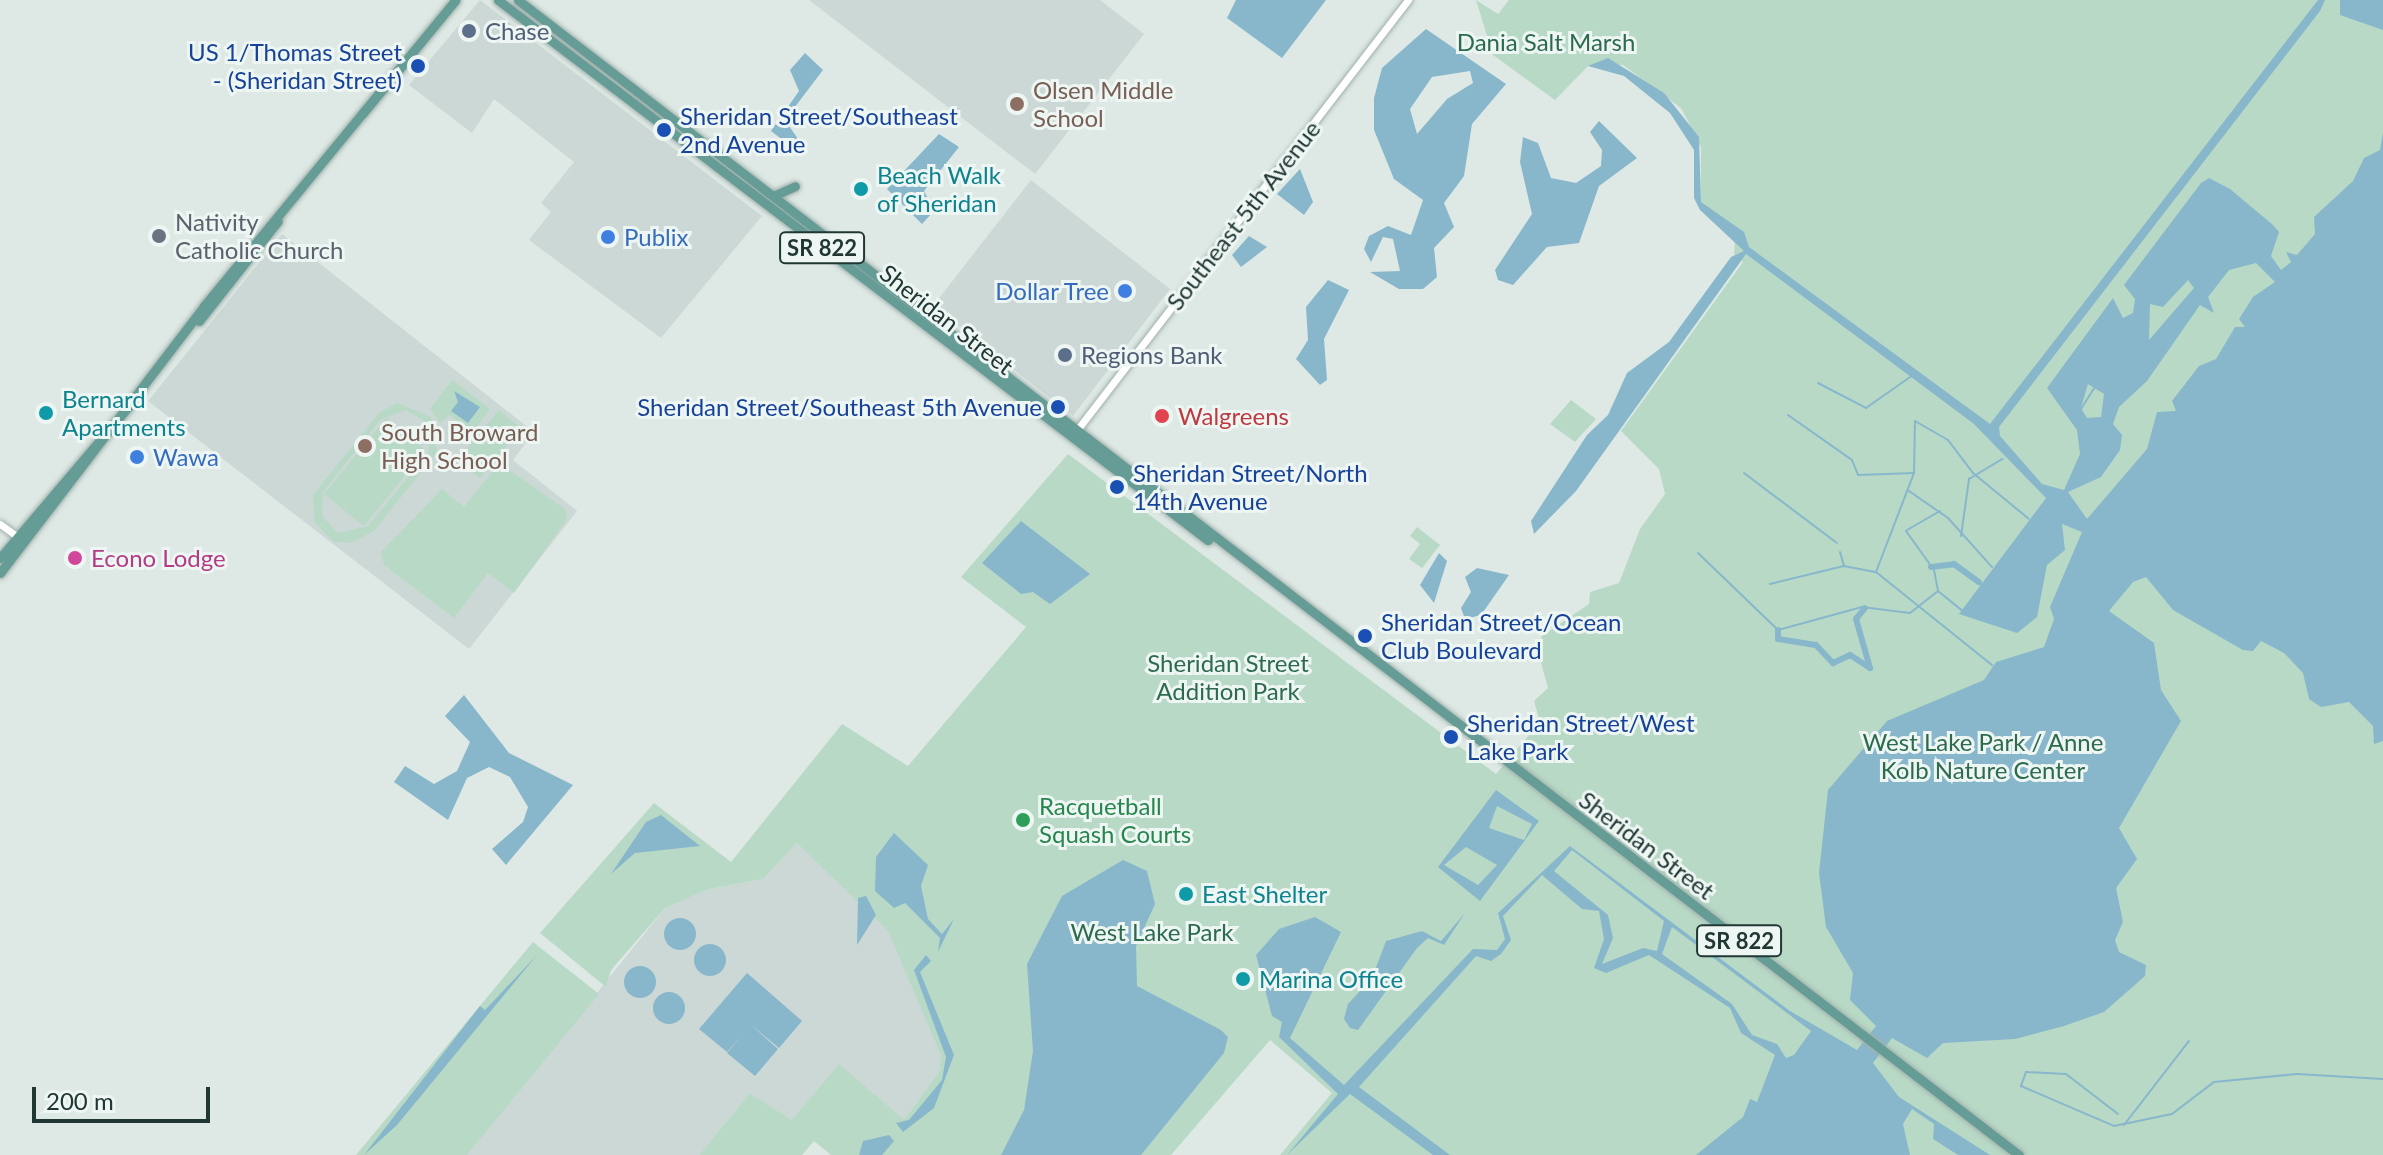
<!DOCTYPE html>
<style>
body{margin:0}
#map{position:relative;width:2383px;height:1155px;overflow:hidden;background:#dee9e5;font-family:Lato,sans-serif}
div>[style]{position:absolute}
.built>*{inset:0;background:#ccd8d5}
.green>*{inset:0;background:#b8d9c6}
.water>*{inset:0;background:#88b7cc}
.round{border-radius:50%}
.stream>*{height:2px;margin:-1px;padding:0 1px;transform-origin:1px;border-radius:1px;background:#88b7cc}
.canal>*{height:6px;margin:-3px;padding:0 3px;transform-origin:3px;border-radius:3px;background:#88b7cc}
.roads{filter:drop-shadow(0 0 2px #a1b0ac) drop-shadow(0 0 2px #a1b0ac)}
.minor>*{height:7px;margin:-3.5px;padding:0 3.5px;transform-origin:3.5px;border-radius:3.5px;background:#fff}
.major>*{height:9px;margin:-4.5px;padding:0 4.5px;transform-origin:4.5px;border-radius:4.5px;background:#659c96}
.dots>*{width:22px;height:22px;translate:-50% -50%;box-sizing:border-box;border:4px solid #eef6f3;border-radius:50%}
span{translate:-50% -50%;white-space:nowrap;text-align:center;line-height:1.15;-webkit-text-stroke:6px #eef6f3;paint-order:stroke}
.shield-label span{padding:2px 6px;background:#eef6f3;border:2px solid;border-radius:6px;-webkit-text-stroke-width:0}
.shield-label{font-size:22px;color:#203734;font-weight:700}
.service-label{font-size:24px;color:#4e5e75}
.left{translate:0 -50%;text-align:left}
.park-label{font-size:24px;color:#2d6b4f}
.transit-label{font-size:24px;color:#164399}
.right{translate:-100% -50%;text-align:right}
.education-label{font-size:24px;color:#785e54}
.culture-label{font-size:24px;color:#0d838f}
.street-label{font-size:24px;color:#203734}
.worship-label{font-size:24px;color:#5b616d}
.shop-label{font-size:24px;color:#366cbe}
.health-label{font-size:24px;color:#be3a42}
.hotel-label{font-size:24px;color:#b23c85}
.leisure-label{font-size:24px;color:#27864d}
.scale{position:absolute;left:32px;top:1087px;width:178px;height:36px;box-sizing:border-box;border:4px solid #203734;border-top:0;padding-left:10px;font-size:24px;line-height:28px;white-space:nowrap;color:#203734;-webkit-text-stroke:6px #eef6f3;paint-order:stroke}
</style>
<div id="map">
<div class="built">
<div style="clip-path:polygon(480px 0,762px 216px,661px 338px,529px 240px,551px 212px,541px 203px,574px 162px,494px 99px,472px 133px,409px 85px)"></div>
<div style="clip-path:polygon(809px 0,1100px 0,1144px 34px,1035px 174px)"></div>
<div style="clip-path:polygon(1031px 180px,1170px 289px,1073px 416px,933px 306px)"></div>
<div style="clip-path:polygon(282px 234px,534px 432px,513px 460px,577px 511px,469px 649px,148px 401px)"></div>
<div style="clip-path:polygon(797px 843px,850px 887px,888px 931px,910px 973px,941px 1055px,939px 1072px,904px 1120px,792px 1120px,750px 1093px,699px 1155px,467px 1155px,665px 908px,709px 889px,763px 879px)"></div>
</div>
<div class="green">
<div style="clip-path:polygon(1476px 0,1498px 14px,1509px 0,2383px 0,2383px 1155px,1280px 1155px,1332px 1093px,1270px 1040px,1171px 1155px,831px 1155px,814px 1141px,802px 1155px,699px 1155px,750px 1093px,792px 1120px,839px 1064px,904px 1120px,939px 1072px,941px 1055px,888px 931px,797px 843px,763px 879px,709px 889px,665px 908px,611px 970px,606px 987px,540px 933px,654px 803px,731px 862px,842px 724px,908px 766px,1026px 627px,961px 577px,1068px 454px,1496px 774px,1540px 722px,1534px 701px,1548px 688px,1537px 648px,1542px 636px,1589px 604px,1590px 592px,1619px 583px,1640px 529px,1665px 494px,1659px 469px,1621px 431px,1743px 262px,1734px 254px,1735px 237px,1701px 210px,1701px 147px,1681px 108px,1623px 65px,1588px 66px,1555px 100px,1482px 47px,1488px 39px)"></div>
<div style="clip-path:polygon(452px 380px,490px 409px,464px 445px,468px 429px,449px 415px,440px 423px,430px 409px)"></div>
<div style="clip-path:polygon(1571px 400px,1596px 419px,1575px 442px,1550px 424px)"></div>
<div style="clip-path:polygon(evenodd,397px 403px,431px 417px,437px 452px,374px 531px,351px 543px,333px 541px,315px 523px,313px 495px,379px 413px,397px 403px,406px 410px,426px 422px,429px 451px,368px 526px,338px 533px,322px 516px,323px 492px,381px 419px,406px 410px)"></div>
<div style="clip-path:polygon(499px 410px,521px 428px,480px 478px,457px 460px)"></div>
<div style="clip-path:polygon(386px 418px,426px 450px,364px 526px,324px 494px)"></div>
<div style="clip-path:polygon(499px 463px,565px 509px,567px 519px,514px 593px,488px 573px,454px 618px,384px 565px,381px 552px,442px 489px,464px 507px)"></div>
<div style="clip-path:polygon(1417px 527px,1440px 545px,1422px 568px,1409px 559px,1420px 544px,1410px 536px)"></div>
<div style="clip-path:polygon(533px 942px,599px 994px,467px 1155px,356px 1155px)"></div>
</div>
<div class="water">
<div style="clip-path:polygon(1236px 0,1326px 0,1282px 58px,1227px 18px)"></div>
<div style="clip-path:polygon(evenodd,2318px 0,2325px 0,2320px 11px,1999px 427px,2000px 436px,2042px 484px,2064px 490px,2080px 454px,2077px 430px,2047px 388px,2113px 298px,2123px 318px,2133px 313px,2135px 299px,2124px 285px,2201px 183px,2209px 178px,2230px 189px,2273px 225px,2279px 232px,2271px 256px,2281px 270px,2291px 262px,2286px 252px,2297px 255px,2315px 234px,2314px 217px,2353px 181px,2364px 158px,2380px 150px,2383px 132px,2383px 741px,2374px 744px,2373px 726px,2349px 702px,2321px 707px,2309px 699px,2303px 673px,2284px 653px,2261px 641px,2253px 651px,2243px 650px,2173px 610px,2146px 577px,2133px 582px,2109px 611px,2154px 643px,2161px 690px,2181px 721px,2119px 828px,2137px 859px,2116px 888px,2123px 922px,2115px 940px,2119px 952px,2146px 965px,2145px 976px,2104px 1012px,2064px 1026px,2015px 1039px,1943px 1043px,1927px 1058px,1892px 1038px,1873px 1063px,1899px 1097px,1990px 1155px,1958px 1155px,1933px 1139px,1934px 1124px,1912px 1109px,1903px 1124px,1910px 1155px,1696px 1155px,1743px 1117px,1750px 1099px,1757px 1102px,1775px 1055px,1741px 1033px,1730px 1008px,1649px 955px,1606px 973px,1594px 968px,1604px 939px,1599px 911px,1582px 909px,1542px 875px,1503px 916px,1511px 940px,1501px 954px,1491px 961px,1476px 956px,1359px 1087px,1450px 1155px,1433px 1155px,1350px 1094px,1287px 1155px,1338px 1094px,1279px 1037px,1282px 1022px,1272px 1016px,1256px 955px,1279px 929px,1315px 917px,1341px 932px,1290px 1038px,1344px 1085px,1473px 949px,1497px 950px,1505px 939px,1498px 913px,1570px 846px,1790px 1011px,1857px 1050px,1876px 1026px,1850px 1000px,1853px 973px,1826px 927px,1819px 873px,1828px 790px,1887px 721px,1984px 680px,1996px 662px,2044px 647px,2054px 619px,2050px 607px,2082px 532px,2062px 524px,2065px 550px,2047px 565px,2037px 617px,2017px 633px,1959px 614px,2046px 498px,1974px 424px,1746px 254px,1576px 491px,1534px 534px,1531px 521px,1587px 435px,1608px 415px,1627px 373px,1669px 342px,1731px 257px,1744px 251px,1700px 210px,1694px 198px,1694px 150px,1670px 113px,1624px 76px,1588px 66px,1608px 58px,1664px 93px,1699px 137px,1701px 202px,1744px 232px,1749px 247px,1990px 424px,2318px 0,2256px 263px,2275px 282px,2253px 297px,2239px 319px,2245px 327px,2235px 327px,2216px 359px,2199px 366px,2172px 401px,2176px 411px,2157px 412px,2147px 449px,2087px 519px,2068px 492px,2101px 477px,2120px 450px,2122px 435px,2113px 424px,2119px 407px,2147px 381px,2200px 305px,2214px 313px,2208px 297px,2229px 270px,2256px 263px,2318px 0,2188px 280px,2194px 288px,2149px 340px,2150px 304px,2163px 307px,2188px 280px,2318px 0,2088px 384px,2104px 394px,2101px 417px,2087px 418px,2081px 408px,2088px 384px,2318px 0,1572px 850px,1664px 921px,1657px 951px,1643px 948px,1602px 964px,1613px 938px,1608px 915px,1554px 871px,1572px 850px,2318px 0,1672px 927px,1811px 1031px,1794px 1055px,1786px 1058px,1777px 1044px,1752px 1035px,1732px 1004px,1662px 954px,1672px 927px)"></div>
<div style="clip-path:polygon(2340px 0,2383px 0,2383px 30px,2340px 15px)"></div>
<div style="clip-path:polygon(evenodd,1426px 29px,1506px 84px,1472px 124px,1464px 176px,1444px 203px,1454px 227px,1434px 248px,1437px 277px,1423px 289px,1399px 289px,1370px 272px,1400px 271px,1393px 239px,1383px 237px,1371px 262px,1364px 249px,1369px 236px,1388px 226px,1411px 235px,1423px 200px,1394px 179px,1374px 130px,1374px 98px,1382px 68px,1426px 29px,1470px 71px,1473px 83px,1447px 99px,1417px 134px,1410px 109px,1432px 77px,1470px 71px)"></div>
<div style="clip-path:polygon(805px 53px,823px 70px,785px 120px,798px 139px,784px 141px,771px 131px,799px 91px,790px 70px)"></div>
<div style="clip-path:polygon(1599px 121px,1637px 158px,1599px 186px,1579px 243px,1547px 247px,1513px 285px,1498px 280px,1495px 270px,1532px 214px,1520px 162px,1523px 137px,1538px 143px,1551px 178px,1576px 183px,1601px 166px,1602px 150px,1590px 132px)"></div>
<div style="clip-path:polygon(939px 134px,959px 147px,924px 191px,934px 211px,922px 224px,887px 189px)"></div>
<div style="clip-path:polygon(1300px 169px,1313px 202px,1304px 215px,1277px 194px)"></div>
<div style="clip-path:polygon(1249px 236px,1267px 247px,1241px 267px,1232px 255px)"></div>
<div style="clip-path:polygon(1328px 280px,1349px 290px,1324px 339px,1327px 380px,1320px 385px,1296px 359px,1308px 340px,1306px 307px)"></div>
<div style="clip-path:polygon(454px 391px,480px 407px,468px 423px,451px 411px,458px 402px)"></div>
<div style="clip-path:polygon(1021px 521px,1090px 574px,1050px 604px,1033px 592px,1021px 594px,982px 563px)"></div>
<div style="clip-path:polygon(1439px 553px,1447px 561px,1434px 603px,1420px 585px)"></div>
<div style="clip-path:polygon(1477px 568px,1509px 575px,1481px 615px,1465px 619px,1461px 608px,1471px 592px,1465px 577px)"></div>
<div style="clip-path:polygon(464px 695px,509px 753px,573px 785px,506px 865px,492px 849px,523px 822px,528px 807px,510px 777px,489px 767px,467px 778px,448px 820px,394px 782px,405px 766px,434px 784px,457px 771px,470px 742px,445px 716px)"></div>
<div style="clip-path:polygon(evenodd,1496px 790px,1539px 821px,1480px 901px,1438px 867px,1496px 790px,1497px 806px,1532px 824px,1524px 840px,1489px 828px,1497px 806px,1496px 790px,1466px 847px,1497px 865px,1478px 885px,1444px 865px,1466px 847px)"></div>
<div style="clip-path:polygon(661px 815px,700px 846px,635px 853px,611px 874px,646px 822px)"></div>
<div style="clip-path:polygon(894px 833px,928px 865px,921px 886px,928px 919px,942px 934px,954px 919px,938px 952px,940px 938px,905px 903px,894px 908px,875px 891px,876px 857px)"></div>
<div style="clip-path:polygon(1123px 860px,1147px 871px,1155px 904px,1136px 946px,1137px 986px,1221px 1030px,1228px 1037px,1224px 1053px,1141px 1155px,1001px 1155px,1024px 1110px,1033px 1051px,1027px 964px,1062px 896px)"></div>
<div style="clip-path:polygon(866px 896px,876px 915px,857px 945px,858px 898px)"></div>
<div style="clip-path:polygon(1465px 913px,1444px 945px,1428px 938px,1417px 948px,1358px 1030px,1350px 1028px,1344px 1019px,1348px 1004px,1372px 978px,1386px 941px,1422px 931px,1441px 941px)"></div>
<div class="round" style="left:664px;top:918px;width:32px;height:32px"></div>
<div class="round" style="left:694px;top:944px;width:32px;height:32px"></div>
<div style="clip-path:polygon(537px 955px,397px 1125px,364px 1155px,480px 1006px,485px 1010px)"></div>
<div style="clip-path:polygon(926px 955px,931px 961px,920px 972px,954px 1055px,934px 1108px,903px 1132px,896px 1123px,909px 1120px,942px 1080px,946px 1057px,914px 970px)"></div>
<div class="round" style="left:624px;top:966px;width:32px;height:32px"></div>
<div style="clip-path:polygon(747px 973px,802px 1021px,779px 1048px,750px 1024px,778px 1049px,755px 1076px,727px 1053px,742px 1035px,727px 1052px,699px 1029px)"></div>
<div class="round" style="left:653px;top:992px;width:32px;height:32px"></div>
<div style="clip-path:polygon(889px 1135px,894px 1141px,882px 1155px,859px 1155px,863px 1141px)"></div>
</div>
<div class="stream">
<div style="left:1818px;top:383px;width:54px;rotate:27.5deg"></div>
<div style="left:1866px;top:408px;width:57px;rotate:-35.1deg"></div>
<div style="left:2081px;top:409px;width:26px;rotate:-58deg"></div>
<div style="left:1788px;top:415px;width:78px;rotate:35.1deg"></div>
<div style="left:1852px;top:460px;width:16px;rotate:68deg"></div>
<div style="left:1858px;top:475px;width:56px;rotate:-2deg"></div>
<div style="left:1744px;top:473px;width:116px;rotate:37deg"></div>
<div style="left:1909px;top:491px;width:47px;rotate:34.7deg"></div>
<div style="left:1948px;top:518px;width:66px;rotate:48.1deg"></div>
<div style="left:1940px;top:511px;width:39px;rotate:150deg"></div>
<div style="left:1906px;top:531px;width:48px;rotate:54.3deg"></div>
<div style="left:1934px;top:570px;width:21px;rotate:79deg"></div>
<div style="left:1938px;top:591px;width:32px;rotate:39deg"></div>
<div style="left:1961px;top:536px;width:58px;rotate:-82deg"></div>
<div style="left:1969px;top:479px;width:39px;rotate:-31deg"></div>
<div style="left:1840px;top:552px;width:15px;rotate:74deg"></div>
<div style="left:1698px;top:553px;width:111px;rotate:43.9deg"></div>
<div style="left:1778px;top:630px;width:87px;rotate:-15.3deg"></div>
<div style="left:1862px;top:607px;width:48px;rotate:7.1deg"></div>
<div style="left:1910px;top:613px;width:36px;rotate:-38deg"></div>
<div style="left:1876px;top:572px;width:106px;rotate:-69deg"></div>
<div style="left:1914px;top:473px;width:52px;rotate:-88.9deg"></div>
<div style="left:1915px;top:421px;width:38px;rotate:30deg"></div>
<div style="left:1948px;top:440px;width:41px;rotate:52.9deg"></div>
<div style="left:1973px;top:473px;width:72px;rotate:39.4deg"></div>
<div style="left:1770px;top:584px;width:76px;rotate:-13.7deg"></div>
<div style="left:1844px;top:566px;width:33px;rotate:11deg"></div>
<div style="left:1876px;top:572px;width:149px;rotate:38.7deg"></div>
<div style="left:2118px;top:1114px;width:66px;rotate:-142.4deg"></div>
<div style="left:2066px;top:1074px;width:40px;rotate:-177.1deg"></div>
<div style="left:2026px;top:1072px;width:15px;rotate:110deg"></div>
<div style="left:2021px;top:1086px;width:101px;rotate:23.3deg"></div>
<div style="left:2114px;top:1126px;width:59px;rotate:-11.7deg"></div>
<div style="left:2172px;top:1114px;width:53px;rotate:-37.3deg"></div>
<div style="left:2214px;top:1082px;width:83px;rotate:-5.5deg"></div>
<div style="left:2297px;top:1074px;width:86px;rotate:3.3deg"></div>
<div style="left:2124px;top:1125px;width:106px;rotate:-52.3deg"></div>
</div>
<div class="canal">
<div style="left:1931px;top:567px;width:23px;rotate:-7deg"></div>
<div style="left:1954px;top:564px;width:31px;rotate:36deg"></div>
<div style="left:1778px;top:630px;width:9px;rotate:90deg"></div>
<div style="left:1778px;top:639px;width:38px;rotate:9deg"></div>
<div style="left:1816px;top:645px;width:25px;rotate:47deg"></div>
<div style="left:1833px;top:663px;width:19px;rotate:-25deg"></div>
<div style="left:1850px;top:655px;width:24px;rotate:33deg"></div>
<div style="left:1870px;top:668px;width:51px;rotate:-105.9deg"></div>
<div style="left:1856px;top:619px;width:14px;rotate:-51deg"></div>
</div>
<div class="roads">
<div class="minor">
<div style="left:1077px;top:430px;width:543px;rotate:-52.41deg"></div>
<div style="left:0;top:524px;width:26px;rotate:36deg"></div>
</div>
<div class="major">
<div style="left:498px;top:0;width:892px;rotate:37.26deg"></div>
<div style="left:518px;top:0;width:1894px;rotate:37.58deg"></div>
<div style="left:363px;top:113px;width:66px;rotate:-50.5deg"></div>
<div style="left:773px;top:196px;width:24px;rotate:-24deg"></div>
<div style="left:199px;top:321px;width:127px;rotate:-51.7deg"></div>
<div style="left:0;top:558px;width:206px;rotate:-49.7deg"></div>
<div style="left:0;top:573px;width:336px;rotate:-52.6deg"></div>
<div style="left:204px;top:306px;width:396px;rotate:-50.6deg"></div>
</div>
</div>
<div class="dots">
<div style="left:469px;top:31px;background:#5c6f8a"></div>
<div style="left:418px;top:66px;background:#1a4fb4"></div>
<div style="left:1017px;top:104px;background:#8d6e63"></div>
<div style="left:664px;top:130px;background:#1a4fb4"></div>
<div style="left:861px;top:189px;background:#0f9aa8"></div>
<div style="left:159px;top:236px;background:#6b7280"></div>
<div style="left:608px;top:237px;background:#3f7fe0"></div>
<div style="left:1125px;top:291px;background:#3f7fe0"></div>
<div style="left:1065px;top:355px;background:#5c6f8a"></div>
<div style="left:1058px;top:407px;background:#1a4fb4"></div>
<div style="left:46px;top:413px;background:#0f9aa8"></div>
<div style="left:1162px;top:416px;background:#e0444e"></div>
<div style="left:365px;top:446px;background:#8d6e63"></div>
<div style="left:137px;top:457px;background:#3f7fe0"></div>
<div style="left:1117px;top:487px;background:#1a4fb4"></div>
<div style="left:75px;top:558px;background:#d1479c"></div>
<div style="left:1365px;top:636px;background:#1a4fb4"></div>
<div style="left:1451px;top:737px;background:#1a4fb4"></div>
<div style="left:1023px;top:820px;background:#2e9e5b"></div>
<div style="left:1186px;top:894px;background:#0f9aa8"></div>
<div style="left:1243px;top:979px;background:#0f9aa8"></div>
</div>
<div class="shield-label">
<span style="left:822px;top:248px">SR 822</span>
<span style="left:1739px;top:941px">SR 822</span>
</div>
<div class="service-label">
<span class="left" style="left:485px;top:31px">Chase</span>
<span class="left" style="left:1081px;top:355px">Regions Bank</span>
</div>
<div class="park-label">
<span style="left:1546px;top:42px">Dania Salt Marsh</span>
<span style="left:1228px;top:677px">Sheridan Street<br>Addition Park</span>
<span style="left:1983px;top:756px">West Lake Park / Anne<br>Kolb Nature Center</span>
<span style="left:1152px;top:932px">West Lake Park</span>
</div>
<div class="transit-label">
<span class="right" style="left:402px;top:66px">US 1/Thomas Street<br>- (Sheridan Street)</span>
<span class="left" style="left:680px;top:130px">Sheridan Street/Southeast<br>2nd Avenue</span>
<span class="right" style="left:1042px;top:407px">Sheridan Street/Southeast 5th Avenue</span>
<span class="left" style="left:1133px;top:487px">Sheridan Street/North<br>14th Avenue</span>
<span class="left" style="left:1381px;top:636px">Sheridan Street/Ocean<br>Club Boulevard</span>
<span class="left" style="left:1467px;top:737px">Sheridan Street/West<br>Lake Park</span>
</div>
<div class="education-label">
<span class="left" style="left:1033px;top:104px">Olsen Middle<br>School</span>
<span class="left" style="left:381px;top:446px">South Broward<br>High School</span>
</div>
<div class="culture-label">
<span class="left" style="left:877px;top:189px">Beach Walk<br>of Sheridan</span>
<span class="left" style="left:62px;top:413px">Bernard<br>Apartments</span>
<span class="left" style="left:1202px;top:894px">East Shelter</span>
<span class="left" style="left:1259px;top:979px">Marina Office</span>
</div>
<div class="street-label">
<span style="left:1243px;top:215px;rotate:-52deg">Southeast 5th Avenue</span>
<span style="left:947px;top:319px;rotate:38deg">Sheridan Street</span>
<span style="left:1647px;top:845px;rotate:37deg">Sheridan Street</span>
</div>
<div class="worship-label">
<span class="left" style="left:175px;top:236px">Nativity<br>Catholic Church</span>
</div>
<div class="shop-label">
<span class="left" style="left:624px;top:237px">Publix</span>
<span class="right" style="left:1109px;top:291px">Dollar Tree</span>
<span class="left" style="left:153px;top:457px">Wawa</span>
</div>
<div class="health-label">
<span class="left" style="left:1178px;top:416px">Walgreens</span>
</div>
<div class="hotel-label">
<span class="left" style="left:91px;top:558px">Econo Lodge</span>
</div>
<div class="leisure-label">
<span class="left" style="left:1039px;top:820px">Racquetball<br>Squash Courts</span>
</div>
<div class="scale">200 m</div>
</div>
